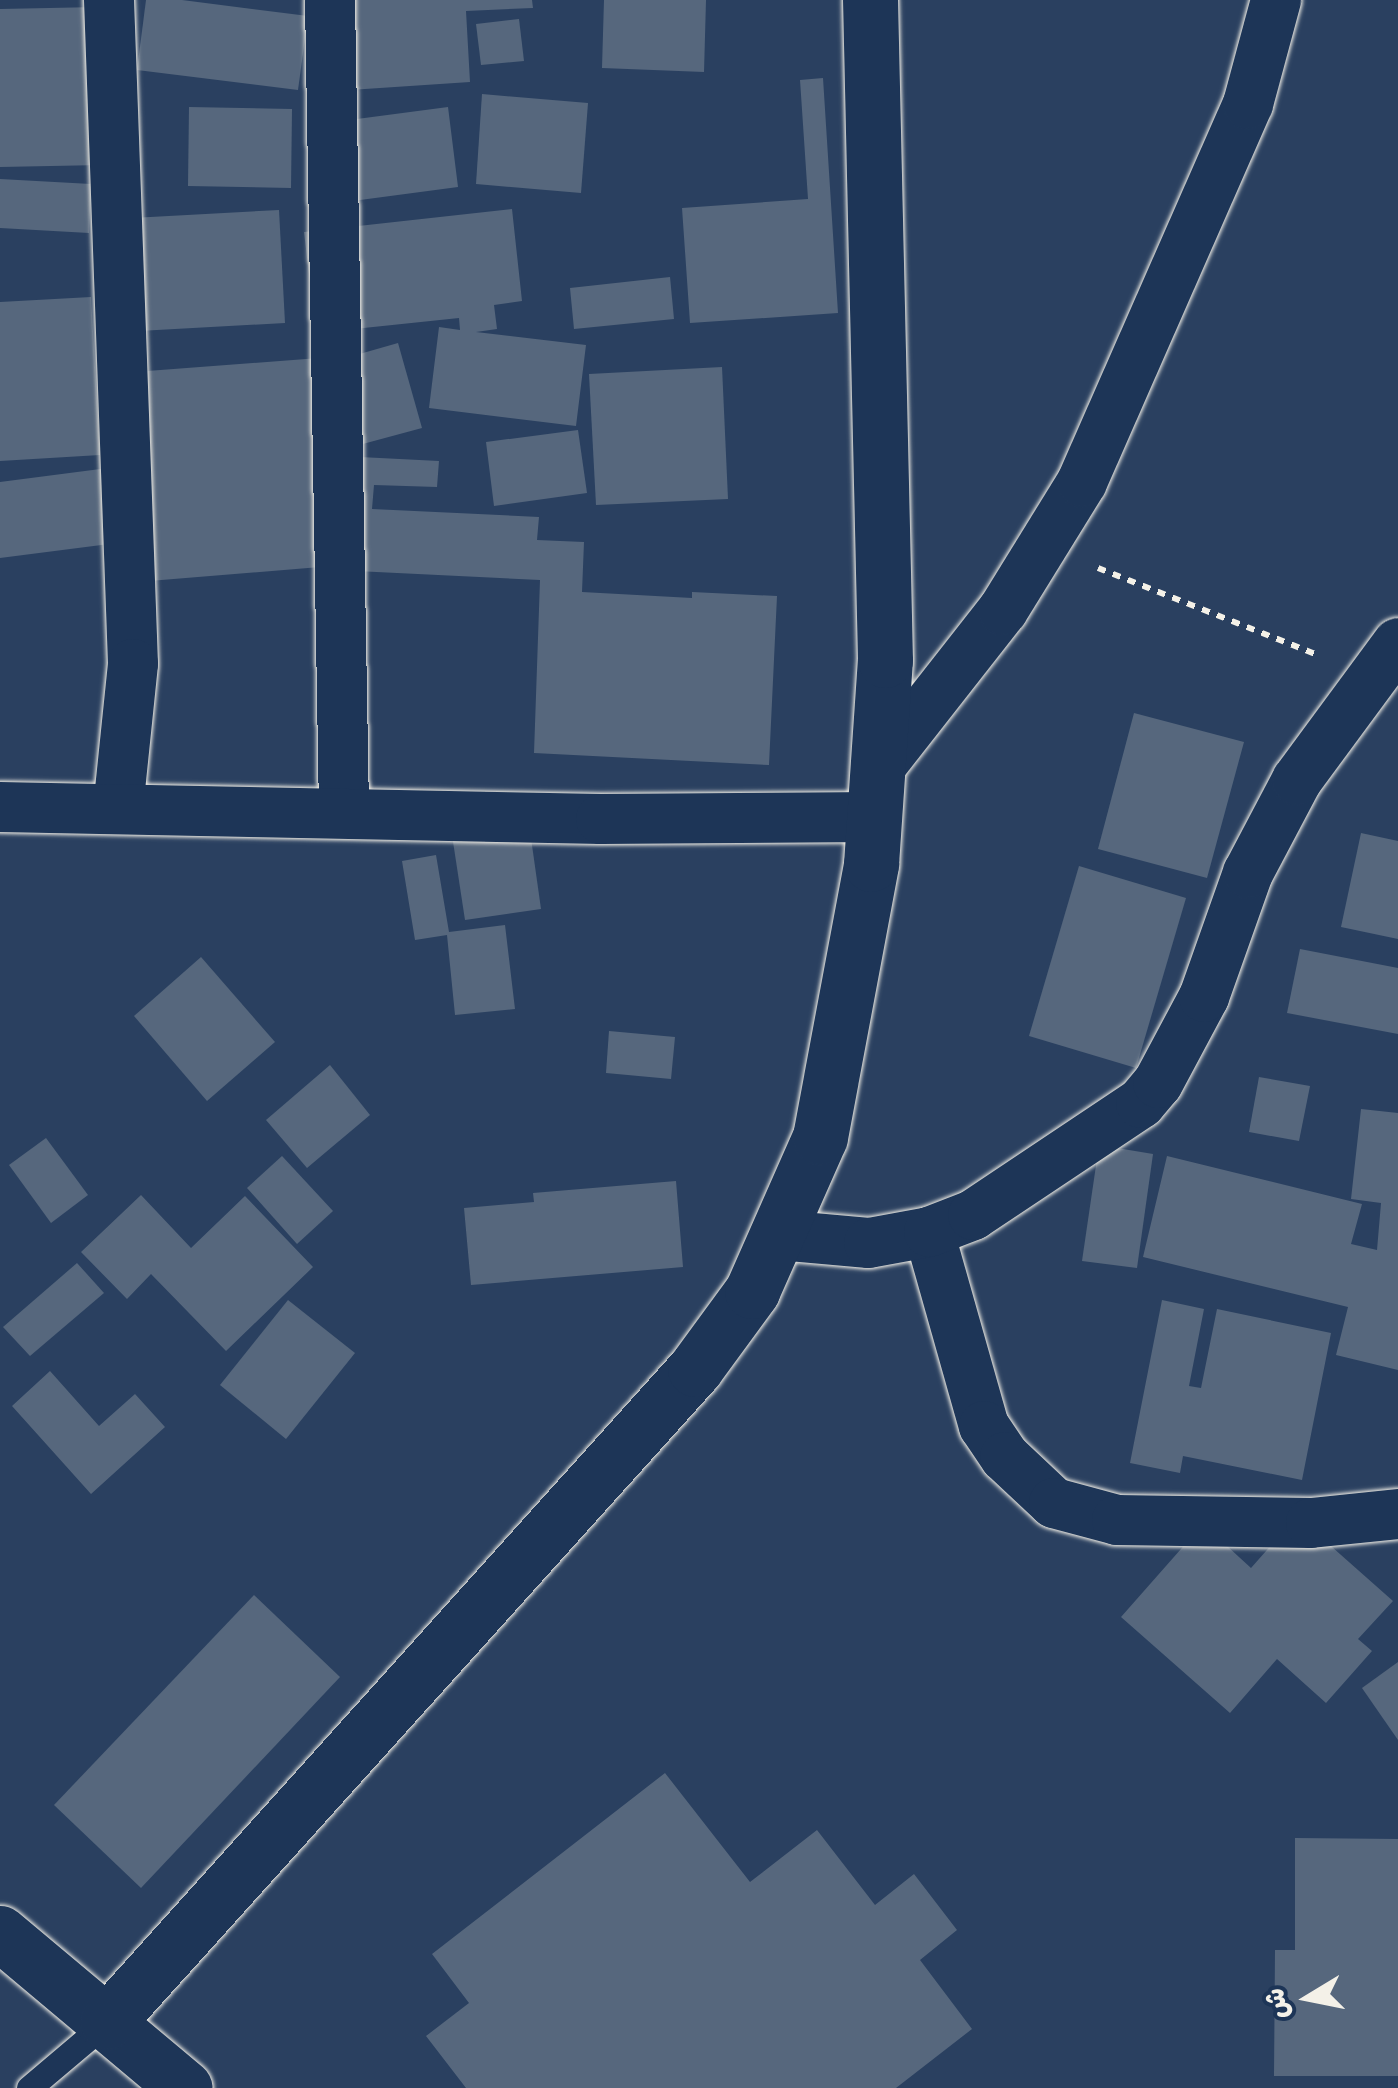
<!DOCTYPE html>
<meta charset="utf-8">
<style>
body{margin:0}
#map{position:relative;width:1398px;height:2088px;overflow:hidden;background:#2a4060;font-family:Kalam,"Playpen Sans Arabic",sans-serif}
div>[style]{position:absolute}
.building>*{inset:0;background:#56677d}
.path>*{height:6px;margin-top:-3px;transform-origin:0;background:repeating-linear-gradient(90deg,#f4f1e8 0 8px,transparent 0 16px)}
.roads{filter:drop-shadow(0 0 2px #f4f1e8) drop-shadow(0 0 2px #f4f1e8)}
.lane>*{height:25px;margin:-12.5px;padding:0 12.5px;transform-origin:12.5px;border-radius:12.5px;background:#1d3557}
.street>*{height:50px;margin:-25px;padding:0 25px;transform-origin:25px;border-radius:25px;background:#1d3557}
.secondary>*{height:55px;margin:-27.5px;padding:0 27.5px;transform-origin:27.5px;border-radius:27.5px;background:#1d3557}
span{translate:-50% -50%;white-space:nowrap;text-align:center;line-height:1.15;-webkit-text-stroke:8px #1d3557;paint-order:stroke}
.north{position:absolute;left:1258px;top:1948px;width:100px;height:100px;-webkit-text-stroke:8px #1d3557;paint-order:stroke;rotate:260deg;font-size:28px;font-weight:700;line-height:40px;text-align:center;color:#f4f1e8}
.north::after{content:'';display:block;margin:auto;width:35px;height:45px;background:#f4f1e8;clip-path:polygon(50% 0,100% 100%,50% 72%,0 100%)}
</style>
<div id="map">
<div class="building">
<div style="clip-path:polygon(146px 0,182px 0,308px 16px,298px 90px,137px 70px)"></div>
<div style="clip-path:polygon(329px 0,532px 0,533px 8px,466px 11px,470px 82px,335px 91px)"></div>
<div style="clip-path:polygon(604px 0,706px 0,704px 72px,602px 68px)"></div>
<div style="clip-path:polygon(98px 7px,102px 165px,0 167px,0 9px)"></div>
<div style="clip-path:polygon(519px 19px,524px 61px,481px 65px,476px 24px)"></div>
<div style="clip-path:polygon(823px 78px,838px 313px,690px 323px,682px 208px,808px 199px,800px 80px)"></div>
<div style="clip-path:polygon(482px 94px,588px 103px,581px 193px,476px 184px)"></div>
<div style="clip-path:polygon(189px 107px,292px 109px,291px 188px,188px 186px)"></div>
<div style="clip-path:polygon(448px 107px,458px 187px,330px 204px,319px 124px)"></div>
<div style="clip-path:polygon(0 179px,91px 184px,89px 233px,0 228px)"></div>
<div style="clip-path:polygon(512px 209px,522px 301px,494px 305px,497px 329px,476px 332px,586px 345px,576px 426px,429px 408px,439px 327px,460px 330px,459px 318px,316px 333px,304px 232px)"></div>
<div style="clip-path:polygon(279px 210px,285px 323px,139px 331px,132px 218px)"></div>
<div style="clip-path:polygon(670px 277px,674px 319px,574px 329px,570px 288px)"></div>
<div style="clip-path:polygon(91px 297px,100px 455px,0 461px,0 302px)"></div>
<div style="clip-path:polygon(398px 343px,422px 428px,359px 445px,335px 361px)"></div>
<div style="clip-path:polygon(319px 358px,332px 566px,137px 582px,134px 372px)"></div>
<div style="clip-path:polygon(722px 367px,728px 499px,596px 505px,589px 374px)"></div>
<div style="clip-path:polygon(578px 430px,587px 493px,494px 506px,486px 442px)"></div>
<div style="clip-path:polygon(360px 457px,439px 461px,437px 487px,374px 485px,372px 509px,539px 517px,537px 540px,584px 542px,582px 592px,692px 598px,692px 592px,777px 596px,769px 765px,534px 753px,540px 580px,356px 571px)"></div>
<div style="clip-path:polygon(108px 468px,117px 543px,0 558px,0 482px)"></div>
<div style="clip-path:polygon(1134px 713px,1244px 742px,1207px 878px,1098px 849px)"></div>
<div style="clip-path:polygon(529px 824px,541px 909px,465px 920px,452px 835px)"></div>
<div style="clip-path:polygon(1361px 833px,1398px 841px,1398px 939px,1341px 927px)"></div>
<div style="clip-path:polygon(436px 855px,449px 932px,505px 925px,515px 1009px,455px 1015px,447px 935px,415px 940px,402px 861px)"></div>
<div style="clip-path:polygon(1079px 866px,1186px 898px,1136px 1068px,1029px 1036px)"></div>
<div style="clip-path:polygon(1300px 949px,1398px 968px,1398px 1034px,1287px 1013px)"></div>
<div style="clip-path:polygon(201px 957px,275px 1042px,207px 1101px,134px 1016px)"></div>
<div style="clip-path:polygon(609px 1031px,675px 1037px,671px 1079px,606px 1073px)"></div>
<div style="clip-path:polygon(330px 1065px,370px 1115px,307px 1168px,266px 1120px)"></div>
<div style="clip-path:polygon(1259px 1077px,1310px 1086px,1299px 1141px,1249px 1132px)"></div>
<div style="clip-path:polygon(1361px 1109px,1398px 1113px,1398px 1370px,1336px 1355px,1348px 1307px,1143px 1257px,1167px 1156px,1362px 1204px,1351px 1244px,1377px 1250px,1381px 1203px,1351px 1199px)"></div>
<div style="clip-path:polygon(46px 1138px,88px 1195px,51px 1223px,9px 1165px)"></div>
<div style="clip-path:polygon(1099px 1145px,1153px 1154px,1137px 1268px,1082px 1261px)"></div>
<div style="clip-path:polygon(282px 1156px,333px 1211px,297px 1244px,247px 1188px)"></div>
<div style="clip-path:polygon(676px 1181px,683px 1267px,471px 1285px,464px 1208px,534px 1202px,533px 1193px)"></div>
<div style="clip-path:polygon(141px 1195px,191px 1248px,245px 1196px,313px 1267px,226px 1351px,151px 1274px,127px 1299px,81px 1252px)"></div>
<div style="clip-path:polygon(77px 1263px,104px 1293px,30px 1356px,3px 1327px)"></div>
<div style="clip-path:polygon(288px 1300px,355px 1353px,286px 1439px,220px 1385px)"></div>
<div style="clip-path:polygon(1162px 1300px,1204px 1309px,1189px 1386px,1201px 1388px,1217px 1309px,1331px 1333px,1302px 1480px,1183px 1456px,1180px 1473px,1130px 1463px)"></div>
<div style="clip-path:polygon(50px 1371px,99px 1426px,135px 1394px,165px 1427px,91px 1494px,12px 1406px)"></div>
<div style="clip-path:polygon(1297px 1516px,1393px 1601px,1358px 1639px,1372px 1651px,1326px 1703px,1277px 1659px,1230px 1713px,1121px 1617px,1203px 1524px,1251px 1568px)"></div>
<div style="clip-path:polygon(254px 1595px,340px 1677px,141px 1888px,54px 1805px)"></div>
<div style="clip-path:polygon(1398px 1662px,1398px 1740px,1362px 1688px)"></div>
<div style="clip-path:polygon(665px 1773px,750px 1882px,817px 1830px,875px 1905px,914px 1874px,957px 1930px,920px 1960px,972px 2029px,896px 2088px,466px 2088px,426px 2036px,469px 2003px,432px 1954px)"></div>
<div style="clip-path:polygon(1295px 1838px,1398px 1839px,1398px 2076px,1274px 2076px,1275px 1950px,1295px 1950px)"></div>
</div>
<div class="path">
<div style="left:1098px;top:568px;width:237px;rotate:21.6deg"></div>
</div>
<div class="roads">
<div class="lane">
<div style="left:29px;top:2088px;width:102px;rotate:-40.2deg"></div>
</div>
<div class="street">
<div style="left:109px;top:0;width:664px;rotate:87.93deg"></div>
<div style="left:133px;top:664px;width:145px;rotate:95.9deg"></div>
<div style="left:330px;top:0;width:813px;rotate:89.01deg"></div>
<div style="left:879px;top:768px;width:201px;rotate:-51.9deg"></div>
<div style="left:1003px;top:610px;width:150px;rotate:-58.3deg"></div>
<div style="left:1082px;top:482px;width:413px;rotate:-66.3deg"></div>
<div style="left:1248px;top:104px;width:108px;rotate:-74.9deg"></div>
<div style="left:0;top:807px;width:601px;rotate:1.14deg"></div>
<div style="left:601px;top:819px;width:275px;rotate:-0.4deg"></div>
<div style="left:929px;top:1232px;width:202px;rotate:74.2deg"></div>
<div style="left:984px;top:1426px;width:37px;rotate:56deg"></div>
<div style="left:1005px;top:1457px;width:67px;rotate:43.2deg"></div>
<div style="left:1054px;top:1503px;width:65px;rotate:15.1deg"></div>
<div style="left:1117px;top:1520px;width:194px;rotate:0.9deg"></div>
<div style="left:1311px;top:1523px;width:87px;rotate:-5.9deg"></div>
<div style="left:779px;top:1235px;width:90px;rotate:5.1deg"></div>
<div style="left:869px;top:1243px;width:61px;rotate:-10.4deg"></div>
<div style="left:929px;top:1232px;width:47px;rotate:-21.1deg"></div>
<div style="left:973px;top:1215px;width:202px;rotate:-33.7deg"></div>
<div style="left:1141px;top:1103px;width:26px;rotate:-50deg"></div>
<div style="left:1158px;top:1083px;width:98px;rotate:-61.9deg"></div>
<div style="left:1204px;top:997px;width:132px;rotate:-70.5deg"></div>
<div style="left:1248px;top:873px;width:105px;rotate:-62.2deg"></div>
<div style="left:1297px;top:780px;width:170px;rotate:-53.6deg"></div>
</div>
<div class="secondary">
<div style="left:0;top:1933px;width:241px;rotate:40deg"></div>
<div style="left:107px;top:2022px;width:879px;rotate:-48deg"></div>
<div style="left:695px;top:1369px;width:97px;rotate:-53.8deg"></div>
<div style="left:752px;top:1291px;width:168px;rotate:-66.2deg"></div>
<div style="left:820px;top:1137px;width:278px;rotate:-79.4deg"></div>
<div style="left:871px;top:864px;width:204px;rotate:-86.1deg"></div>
<div style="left:885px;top:660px;width:660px;rotate:-91.3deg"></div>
</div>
</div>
<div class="north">ش</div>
</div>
